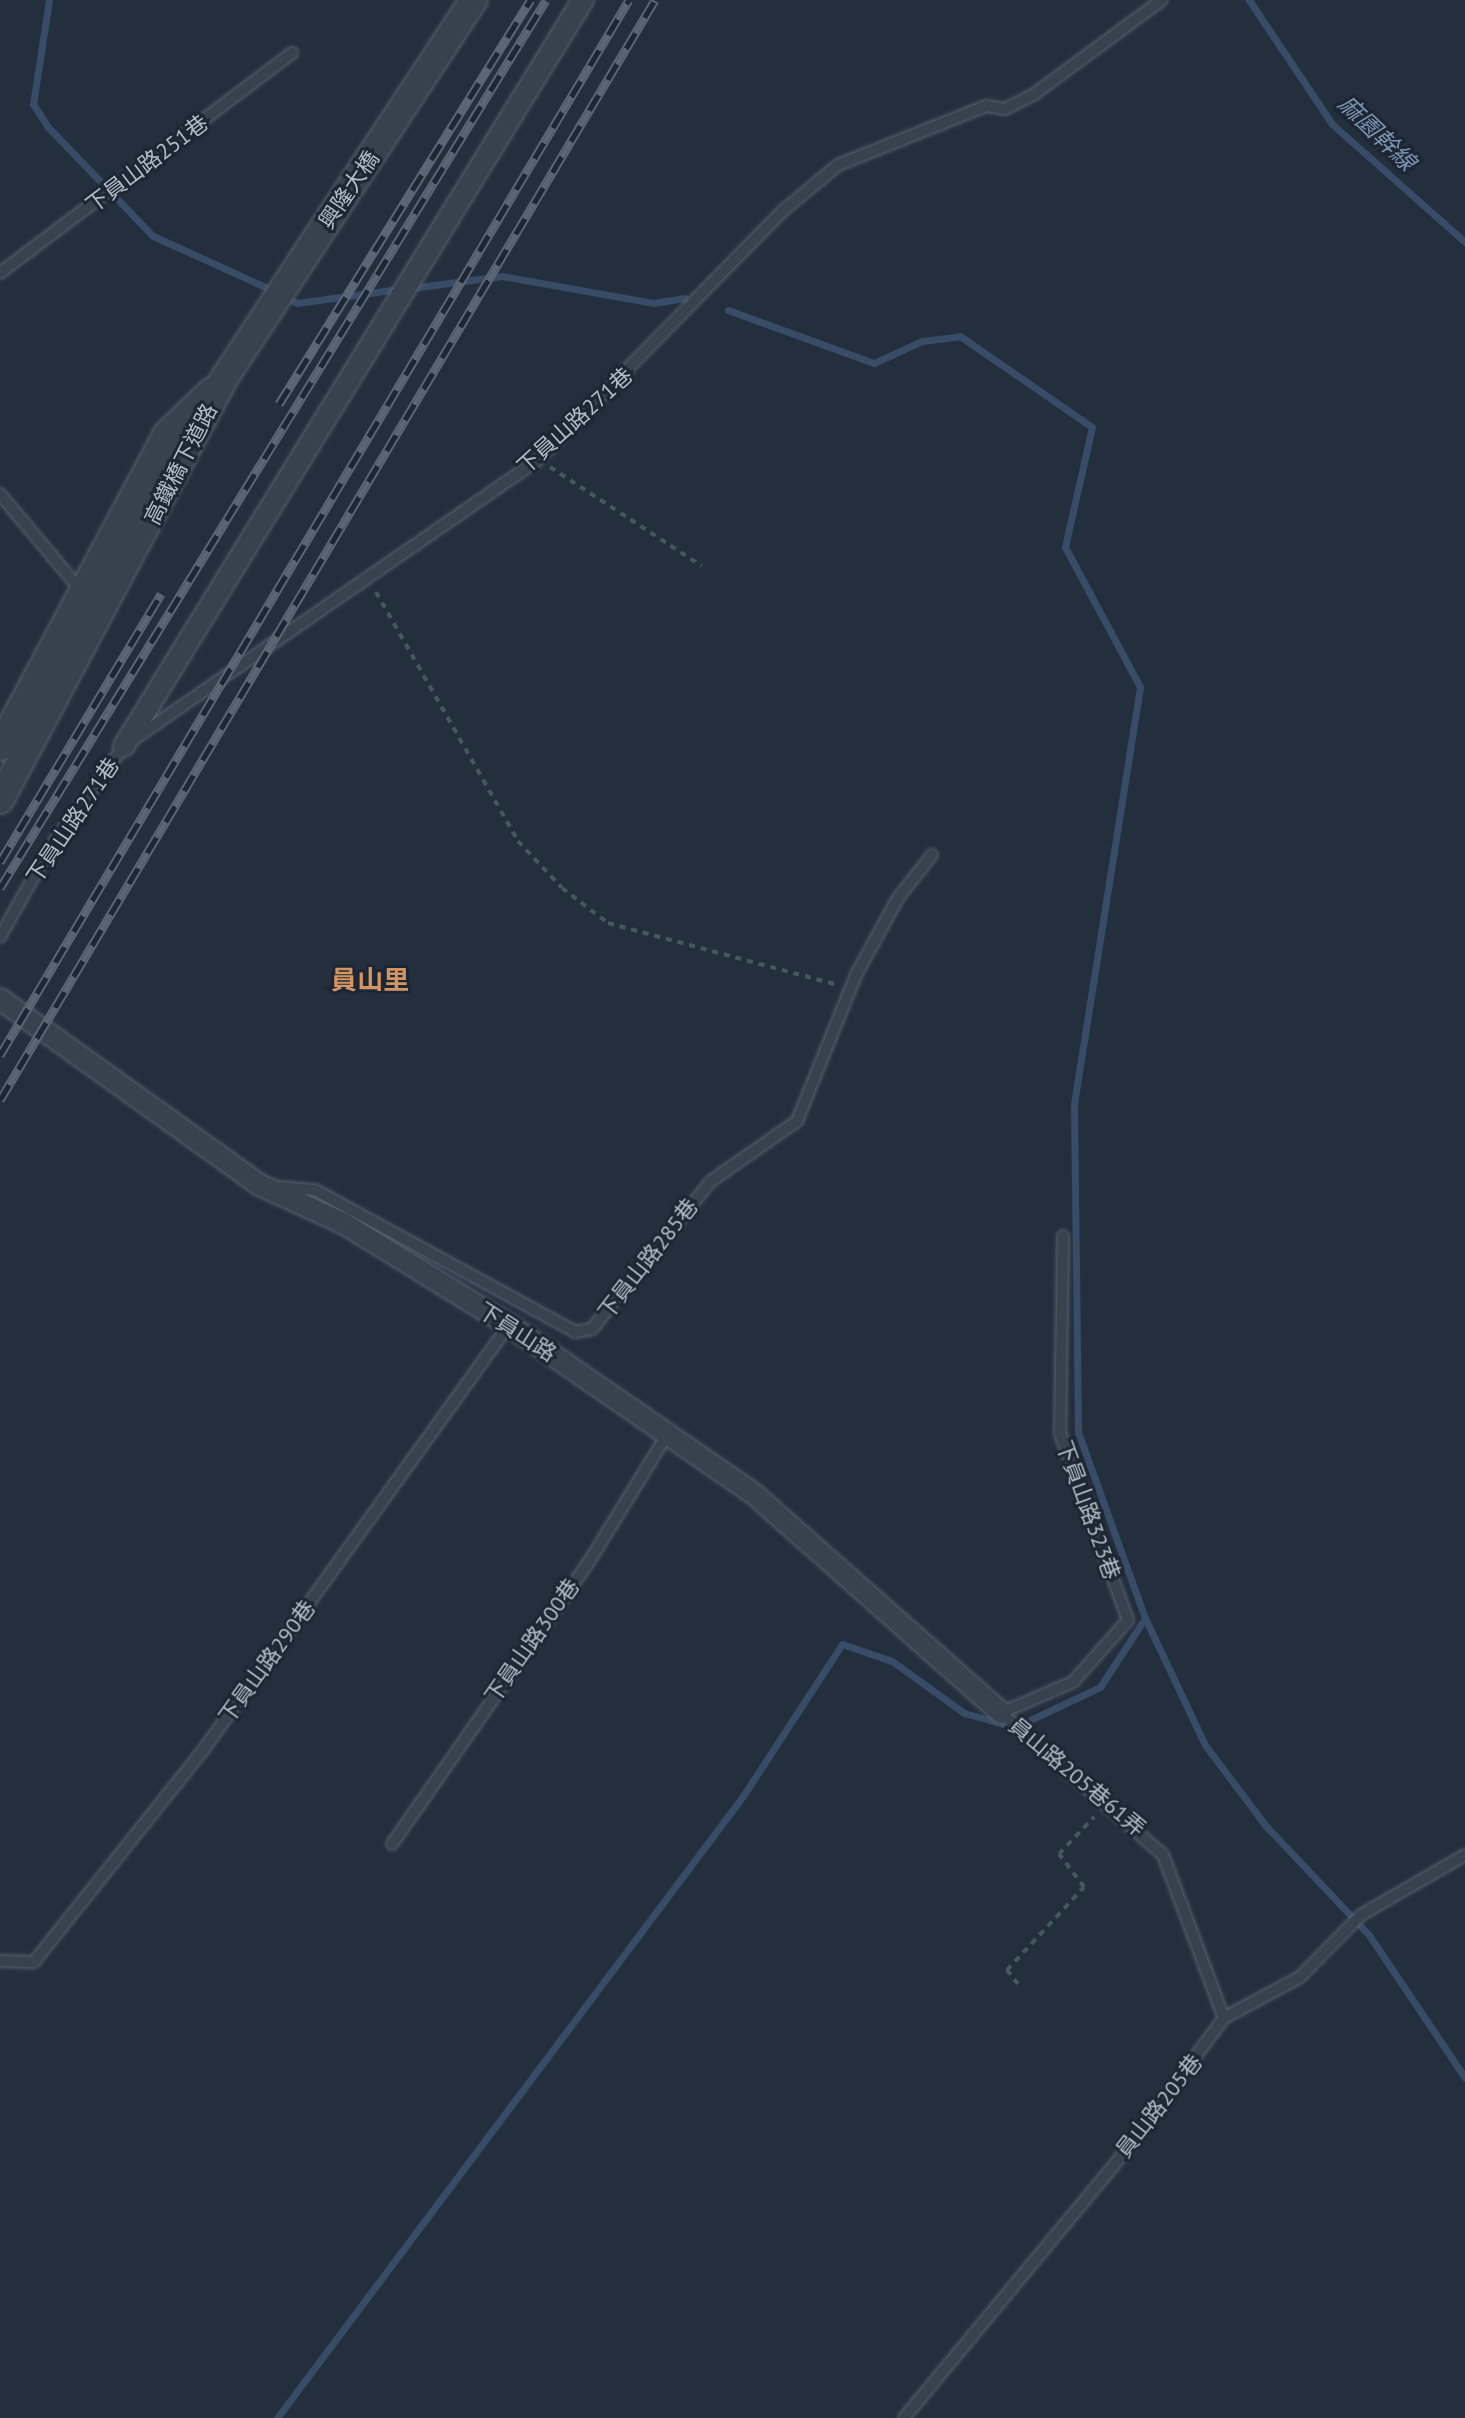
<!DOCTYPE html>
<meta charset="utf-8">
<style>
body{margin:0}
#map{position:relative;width:1465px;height:2418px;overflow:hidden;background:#242f3e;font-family:"PT Sans","Noto Sans TC",sans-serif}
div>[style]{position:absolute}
.stream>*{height:7px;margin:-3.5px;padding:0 3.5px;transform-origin:3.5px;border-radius:3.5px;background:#394c67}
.path>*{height:4px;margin-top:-2px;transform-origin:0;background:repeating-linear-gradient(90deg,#44595c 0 6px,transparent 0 12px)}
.roads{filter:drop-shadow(0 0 2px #565f6c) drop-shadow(0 0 2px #565f6c)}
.service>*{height:10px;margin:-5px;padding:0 5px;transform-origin:5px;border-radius:5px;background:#38414e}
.minor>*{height:20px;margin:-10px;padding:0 10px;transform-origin:10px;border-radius:10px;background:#38414e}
.tertiary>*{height:26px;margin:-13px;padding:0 13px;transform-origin:13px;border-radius:13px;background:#38414e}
.rail>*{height:9px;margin-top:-4.5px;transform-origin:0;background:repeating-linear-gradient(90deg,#1d2633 0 18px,#5a6575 0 36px);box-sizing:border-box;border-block:2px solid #5a6575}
span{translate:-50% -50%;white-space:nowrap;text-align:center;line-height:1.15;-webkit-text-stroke:6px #1d2633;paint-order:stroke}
.street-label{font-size:22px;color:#b4bcc9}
.water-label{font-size:24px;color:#7c92b1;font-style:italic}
.quarter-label{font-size:26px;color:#d59563;font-weight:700}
</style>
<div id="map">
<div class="stream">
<div style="left:49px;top:0;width:105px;rotate:98.7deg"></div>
<div style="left:33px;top:104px;width:27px;rotate:57deg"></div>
<div style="left:48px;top:127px;width:151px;rotate:46.1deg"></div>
<div style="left:153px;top:236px;width:133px;rotate:24.4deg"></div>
<div style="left:1249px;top:0;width:149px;rotate:56.2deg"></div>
<div style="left:1332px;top:124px;width:178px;rotate:41.6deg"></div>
<div style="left:411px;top:288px;width:92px;rotate:-7.5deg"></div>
<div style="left:502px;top:276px;width:153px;rotate:10.1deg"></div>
<div style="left:653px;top:303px;width:32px;rotate:-9deg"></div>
<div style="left:285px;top:297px;width:13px;rotate:27deg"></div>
<div style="left:297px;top:303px;width:103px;rotate:-7.8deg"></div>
<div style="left:728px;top:310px;width:155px;rotate:20deg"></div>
<div style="left:874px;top:363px;width:53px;rotate:-24.6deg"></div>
<div style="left:922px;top:341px;width:38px;rotate:-7deg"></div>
<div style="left:960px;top:336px;width:160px;rotate:34.6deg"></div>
<div style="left:1092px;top:427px;width:123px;rotate:102.7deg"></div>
<div style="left:1065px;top:547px;width:159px;rotate:61.8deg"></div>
<div style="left:1140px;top:687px;width:423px;rotate:99deg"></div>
<div style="left:1074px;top:1105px;width:327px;rotate:89.3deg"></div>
<div style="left:1078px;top:1432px;width:198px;rotate:70.2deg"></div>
<div style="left:1145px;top:1618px;width:140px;rotate:64.7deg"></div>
<div style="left:1205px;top:1745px;width:100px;rotate:53.1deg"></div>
<div style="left:1265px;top:1825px;width:151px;rotate:46.6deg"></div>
<div style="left:1369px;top:1935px;width:172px;rotate:56.1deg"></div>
<div style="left:277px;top:2418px;width:777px;rotate:-53.16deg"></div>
<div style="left:743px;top:1796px;width:181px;rotate:-56.9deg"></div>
<div style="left:842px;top:1644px;width:53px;rotate:18.8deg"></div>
<div style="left:892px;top:1661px;width:89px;rotate:35.8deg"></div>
<div style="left:964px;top:1713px;width:53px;rotate:15.4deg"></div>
<div style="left:1015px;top:1727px;width:94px;rotate:-25.2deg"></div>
<div style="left:1100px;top:1687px;width:82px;rotate:-56.9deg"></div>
</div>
<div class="path">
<div style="left:550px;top:467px;width:181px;rotate:33.1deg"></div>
<div style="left:376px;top:592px;width:287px;rotate:60.3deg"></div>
<div style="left:518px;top:841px;width:64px;rotate:46.9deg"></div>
<div style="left:562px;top:888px;width:58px;rotate:37.3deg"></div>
<div style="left:608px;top:923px;width:238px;rotate:15.1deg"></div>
<div style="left:1018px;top:1984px;width:18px;rotate:-128deg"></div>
<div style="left:1007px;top:1970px;width:113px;rotate:-47.1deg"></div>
<div style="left:1084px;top:1887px;width:41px;rotate:-127.1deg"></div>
<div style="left:1059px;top:1854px;width:51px;rotate:-46.6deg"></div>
</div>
<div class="roads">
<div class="service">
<div style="left:0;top:273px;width:366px;rotate:-37deg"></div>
<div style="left:0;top:494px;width:114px;rotate:50deg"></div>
<div style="left:0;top:937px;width:104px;rotate:-60.7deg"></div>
<div style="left:51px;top:846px;width:124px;rotate:-53.9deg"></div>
<div style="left:124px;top:746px;width:503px;rotate:-34.64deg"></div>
<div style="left:538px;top:460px;width:351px;rotate:-45.5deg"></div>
<div style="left:784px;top:210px;width:70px;rotate:-39.8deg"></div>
<div style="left:838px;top:165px;width:159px;rotate:-21.7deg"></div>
<div style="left:986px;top:106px;width:19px;rotate:9deg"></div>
<div style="left:1005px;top:109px;width:31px;rotate:-27deg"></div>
<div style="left:1033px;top:95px;width:160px;rotate:-36.4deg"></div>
<div style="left:279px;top:1187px;width:36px;rotate:5deg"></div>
<div style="left:315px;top:1190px;width:296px;rotate:28.6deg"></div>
<div style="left:575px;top:1332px;width:17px;rotate:-10deg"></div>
<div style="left:592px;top:1329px;width:190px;rotate:-51.2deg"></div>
<div style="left:711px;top:1181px;width:105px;rotate:-34.9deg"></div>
<div style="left:797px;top:1121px;width:157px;rotate:-68deg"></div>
<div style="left:856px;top:975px;width:88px;rotate:-61.4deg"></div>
<div style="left:898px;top:898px;width:55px;rotate:-51.7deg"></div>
<div style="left:1001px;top:1713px;width:78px;rotate:-23.3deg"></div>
<div style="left:1073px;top:1682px;width:83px;rotate:-48.4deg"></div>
<div style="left:1128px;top:1620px;width:199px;rotate:-110deg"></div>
<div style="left:1060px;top:1433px;width:197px;rotate:-89.1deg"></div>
<div style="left:1001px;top:1713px;width:215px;rotate:41.2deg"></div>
<div style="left:1163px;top:1855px;width:174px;rotate:69.5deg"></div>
<div style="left:392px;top:1844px;width:346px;rotate:-55.1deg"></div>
<div style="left:590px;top:1560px;width:149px;rotate:-58.4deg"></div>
<div style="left:0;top:1961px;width:34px;rotate:2deg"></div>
<div style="left:34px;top:1962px;width:273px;rotate:-51.4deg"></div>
<div style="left:204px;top:1749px;width:522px;rotate:-54.27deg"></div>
<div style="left:904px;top:2418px;width:338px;rotate:-50.3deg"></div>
<div style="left:1120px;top:2158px;width:174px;rotate:-53.4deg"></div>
<div style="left:1224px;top:2018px;width:86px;rotate:-28.3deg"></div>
<div style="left:1300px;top:1977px;width:87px;rotate:-45.5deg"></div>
<div style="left:1361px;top:1915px;width:120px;rotate:-30deg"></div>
</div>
<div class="minor">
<div style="left:124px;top:746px;width:876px;rotate:-58.4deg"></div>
<div style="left:0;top:999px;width:320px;rotate:35.6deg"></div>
<div style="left:260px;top:1185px;width:91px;rotate:24.6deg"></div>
<div style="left:343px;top:1223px;width:195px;rotate:31.6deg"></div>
<div style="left:509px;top:1325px;width:299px;rotate:34.6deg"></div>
<div style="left:755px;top:1495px;width:329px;rotate:41.5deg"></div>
</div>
<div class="tertiary">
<div style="left:0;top:747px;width:356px;rotate:-61.9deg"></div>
<div style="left:168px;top:433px;width:61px;rotate:-43.7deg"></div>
<div style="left:0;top:800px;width:476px;rotate:-62deg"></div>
<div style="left:223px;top:380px;width:455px;rotate:-56.6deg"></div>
</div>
</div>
<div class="rail">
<div style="left:279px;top:404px;width:476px;rotate:-58.1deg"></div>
<div style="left:0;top:862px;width:313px;rotate:-59deg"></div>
<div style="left:0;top:888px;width:1042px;rotate:-58.41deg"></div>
<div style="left:0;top:1055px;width:1228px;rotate:-59.2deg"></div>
<div style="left:0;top:1100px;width:1280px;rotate:-59.23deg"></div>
</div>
<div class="street-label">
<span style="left:147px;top:164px;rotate:-37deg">下員山路251巷</span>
<span style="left:349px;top:190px;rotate:-56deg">興隆大橋</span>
<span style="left:575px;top:421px;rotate:-42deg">下員山路271巷</span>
<span style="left:181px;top:464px;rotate:-63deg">高鐵橋下道路</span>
<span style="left:73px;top:821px;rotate:-56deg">下員山路271巷</span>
<span style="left:648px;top:1259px;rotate:-52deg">下員山路285巷</span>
<span style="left:517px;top:1332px;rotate:33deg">下員山路</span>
<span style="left:1088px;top:1510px;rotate:70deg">下員山路323巷</span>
<span style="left:532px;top:1641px;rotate:-55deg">下員山路300巷</span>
<span style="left:267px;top:1662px;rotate:-54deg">下員山路290巷</span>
<span style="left:1077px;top:1777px;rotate:40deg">員山路205巷61弄</span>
<span style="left:1159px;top:2106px;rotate:-52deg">員山路205巷</span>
</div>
<div class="water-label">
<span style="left:1377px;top:133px;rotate:44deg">麻園幹線</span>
</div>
<div class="quarter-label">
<span style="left:370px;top:980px">員山里</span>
</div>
</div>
